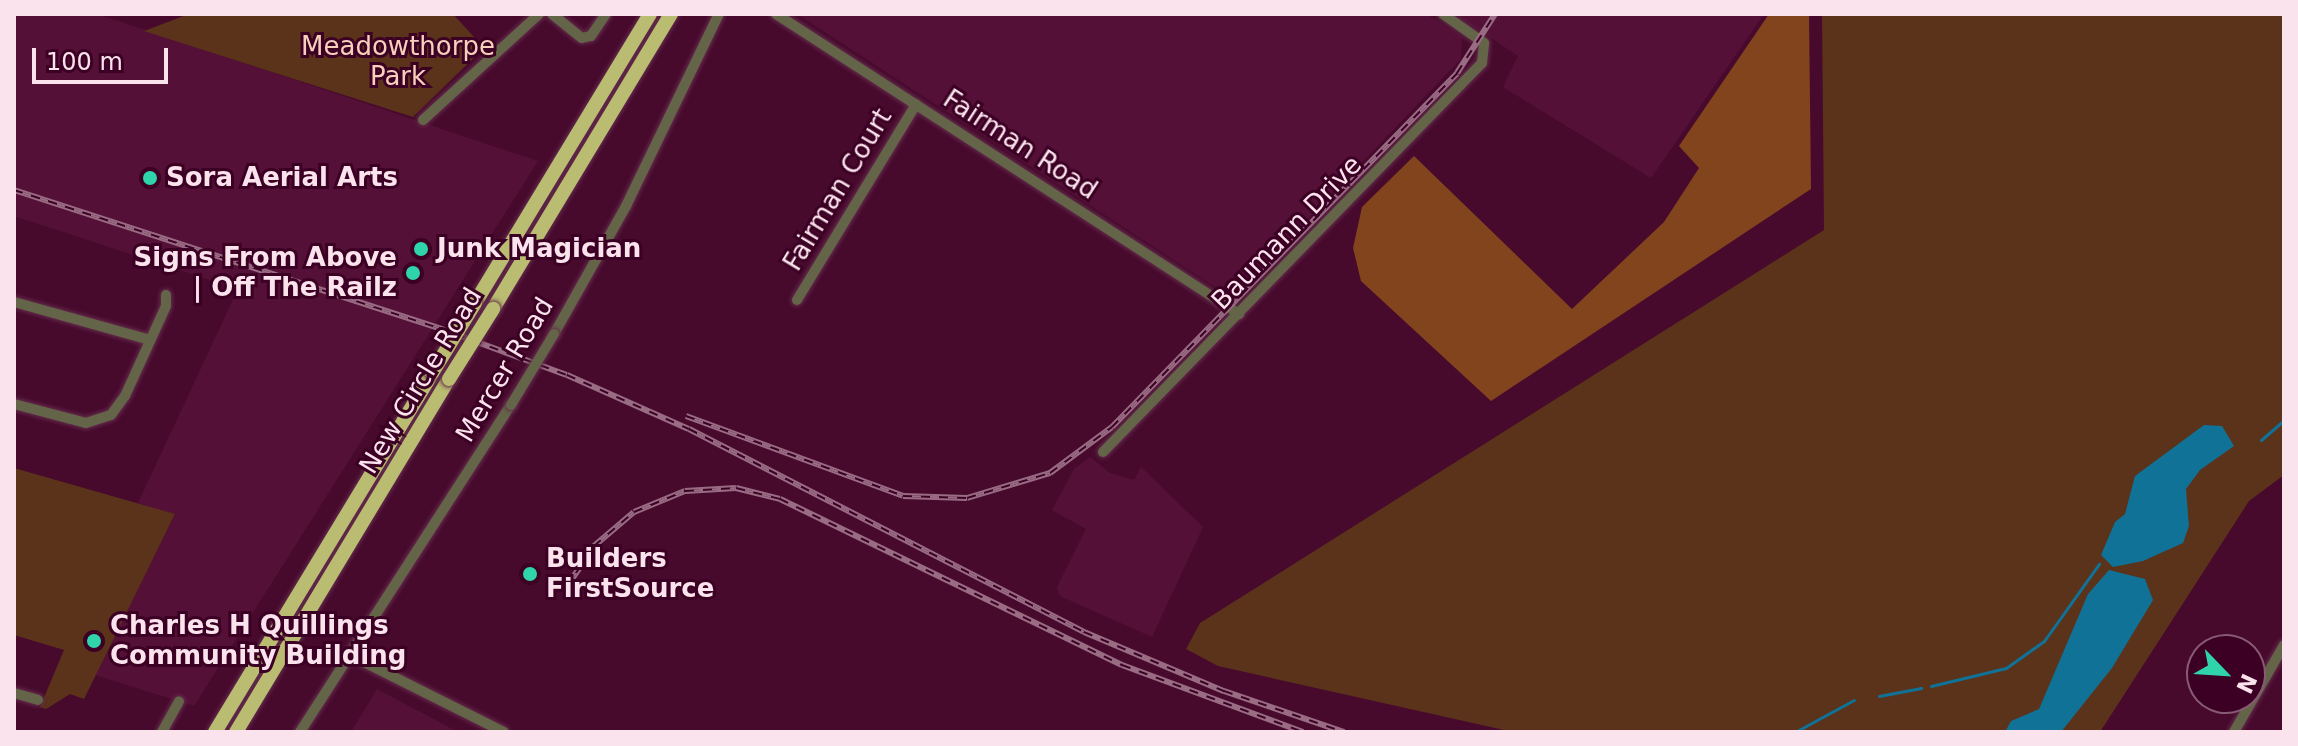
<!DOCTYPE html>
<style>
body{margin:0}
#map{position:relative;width:2298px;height:746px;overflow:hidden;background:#470a2d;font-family:"DejaVu Sans",sans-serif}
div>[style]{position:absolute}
.built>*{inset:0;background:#551038}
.green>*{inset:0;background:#5b321a}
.forest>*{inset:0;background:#82441d}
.water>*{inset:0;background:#107297}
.stream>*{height:3px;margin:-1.5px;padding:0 1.5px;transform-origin:1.5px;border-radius:1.5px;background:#107297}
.roads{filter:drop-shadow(0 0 2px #642d4c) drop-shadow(0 0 2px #642d4c)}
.minor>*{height:10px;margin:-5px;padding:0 5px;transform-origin:5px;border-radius:5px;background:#646548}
.highway>*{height:14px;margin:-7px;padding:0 7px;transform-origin:7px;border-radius:7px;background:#b9bc71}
.rail>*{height:6px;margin-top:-3px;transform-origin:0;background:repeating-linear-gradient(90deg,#3b0023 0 9px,#996c84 0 18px);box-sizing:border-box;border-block:2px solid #996c84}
.bridges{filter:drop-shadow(0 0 2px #642d4c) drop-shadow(0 0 2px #642d4c)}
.minor-bridge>*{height:10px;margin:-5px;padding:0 5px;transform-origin:5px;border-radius:5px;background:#646548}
.highway-bridge>*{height:14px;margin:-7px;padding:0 7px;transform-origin:7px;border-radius:7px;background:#b9bc71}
.dots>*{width:22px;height:22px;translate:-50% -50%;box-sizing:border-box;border:4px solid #3b0023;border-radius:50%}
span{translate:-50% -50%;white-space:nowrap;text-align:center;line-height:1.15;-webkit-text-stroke:6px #3b0023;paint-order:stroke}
.park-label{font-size:26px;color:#f6d0bb}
.street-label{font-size:26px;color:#fbe3ed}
.poi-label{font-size:26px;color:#fbe3ed;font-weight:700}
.left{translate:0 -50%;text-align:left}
.right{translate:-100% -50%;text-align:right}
.frame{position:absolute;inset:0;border:16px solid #fbe3ed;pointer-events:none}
.north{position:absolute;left:2186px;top:634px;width:80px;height:80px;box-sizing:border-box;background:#3b0023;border:2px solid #885b74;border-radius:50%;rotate:115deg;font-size:22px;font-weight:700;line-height:32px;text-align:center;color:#fbe3ed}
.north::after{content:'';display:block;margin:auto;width:28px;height:36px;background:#30d4aa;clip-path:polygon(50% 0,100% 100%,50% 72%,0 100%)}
.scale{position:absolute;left:32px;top:48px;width:136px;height:36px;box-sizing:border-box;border:4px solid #fbe3ed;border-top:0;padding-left:10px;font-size:24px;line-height:28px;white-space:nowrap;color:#fbe3ed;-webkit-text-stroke:6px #3b0023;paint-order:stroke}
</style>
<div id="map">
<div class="built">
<div style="clip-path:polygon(14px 14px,97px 14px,538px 161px,194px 706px,95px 675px,175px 515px,138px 503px,238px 289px,14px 216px)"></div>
<div style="clip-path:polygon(797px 14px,1427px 14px,1462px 37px,1461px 59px,1232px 298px)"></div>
<div style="clip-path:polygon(1455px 14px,1764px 14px,1651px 178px,1503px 87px,1518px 56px)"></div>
<div style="clip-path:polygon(1090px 457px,1110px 473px,1134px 480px,1141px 467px,1203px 527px,1152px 637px,1060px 596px,1057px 587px,1086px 529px,1052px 510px,1074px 469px)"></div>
<div style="clip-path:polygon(377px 689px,458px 732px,351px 732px)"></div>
</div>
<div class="green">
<div style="clip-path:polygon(189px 14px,453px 14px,484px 48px,413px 117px,144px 31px)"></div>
<div style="clip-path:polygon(1822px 14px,2284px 14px,2284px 475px,2249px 501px,2100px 732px,1513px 732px,1218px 666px,1186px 649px,1200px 623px,1824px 230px)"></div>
<div style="clip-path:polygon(14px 468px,175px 514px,84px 699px,70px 694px,46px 709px,40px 707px,64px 650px,14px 635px)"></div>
</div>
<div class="forest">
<div style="clip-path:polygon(1769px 14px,1809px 14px,1811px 189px,1491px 401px,1361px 281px,1353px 248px,1362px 207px,1414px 156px,1572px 309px,1664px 222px,1699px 168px,1679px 146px)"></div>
</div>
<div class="water">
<div style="clip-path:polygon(2204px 425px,2222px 426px,2234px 446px,2200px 470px,2186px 489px,2189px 526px,2183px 543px,2143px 561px,2113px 567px,2101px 555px,2115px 522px,2125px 514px,2135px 476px)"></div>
<div style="clip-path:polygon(2109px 570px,2145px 579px,2153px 600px,2112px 668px,2061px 732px,2005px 732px,2011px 721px,2039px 709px,2088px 594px)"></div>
</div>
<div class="stream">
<div style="left:2261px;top:440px;width:30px;rotate:-41deg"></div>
<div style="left:1931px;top:686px;width:77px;rotate:-13.5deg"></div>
<div style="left:2006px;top:668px;width:47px;rotate:-35.4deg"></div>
<div style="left:2044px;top:641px;width:95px;rotate:-54.5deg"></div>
<div style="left:1879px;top:696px;width:43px;rotate:-10.8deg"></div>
<div style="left:1795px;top:732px;width:67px;rotate:-28.5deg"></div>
</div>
<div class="roads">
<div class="minor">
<div style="left:552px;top:14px;width:38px;rotate:39deg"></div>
<div style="left:582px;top:38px;width:9px;rotate:-13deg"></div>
<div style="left:591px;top:36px;width:27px;rotate:-56deg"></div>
<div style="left:776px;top:14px;width:552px;rotate:32.94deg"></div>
<div style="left:423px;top:120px;width:157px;rotate:-42.4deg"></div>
<div style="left:797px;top:300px;width:229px;rotate:-58.7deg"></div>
<div style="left:14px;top:302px;width:141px;rotate:15.6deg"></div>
<div style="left:554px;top:334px;width:147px;rotate:-60.6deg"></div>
<div style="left:626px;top:206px;width:213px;rotate:-64.2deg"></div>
<div style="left:14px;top:404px;width:74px;rotate:14.8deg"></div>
<div style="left:86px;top:423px;width:26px;rotate:-18deg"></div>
<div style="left:111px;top:415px;width:24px;rotate:-54deg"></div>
<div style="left:125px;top:396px;width:99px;rotate:-65.5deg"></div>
<div style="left:166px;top:306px;width:11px;rotate:-90deg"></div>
<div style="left:1103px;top:452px;width:543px;rotate:-45.75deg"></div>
<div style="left:1482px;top:63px;width:20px;rotate:-84deg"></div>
<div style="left:1484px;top:43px;width:50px;rotate:-144.7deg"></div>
<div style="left:350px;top:655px;width:172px;rotate:26.6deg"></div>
<div style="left:14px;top:693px;width:25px;rotate:16deg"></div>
<div style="left:162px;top:732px;width:35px;rotate:-61deg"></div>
<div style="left:300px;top:732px;width:389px;rotate:-57.2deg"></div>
<div style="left:2234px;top:732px;width:100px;rotate:-60.1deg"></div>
</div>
<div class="highway">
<div style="left:475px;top:303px;width:338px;rotate:-58.8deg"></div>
<div style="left:493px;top:309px;width:345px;rotate:-58.9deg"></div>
<div style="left:215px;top:732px;width:419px;rotate:-58.8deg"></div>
<div style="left:236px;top:732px;width:412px;rotate:-58.9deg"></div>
</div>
</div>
<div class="rail">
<div style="left:14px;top:190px;width:447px;rotate:18deg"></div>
<div style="left:439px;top:328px;width:136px;rotate:20.2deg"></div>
<div style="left:567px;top:375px;width:133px;rotate:23.9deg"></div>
<div style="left:689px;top:429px;width:444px;rotate:27.2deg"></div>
<div style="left:1084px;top:632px;width:152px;rotate:22.9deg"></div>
<div style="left:1224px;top:691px;width:127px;rotate:18.9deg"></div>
<div style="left:686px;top:416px;width:231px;rotate:20.2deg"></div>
<div style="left:903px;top:496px;width:64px;rotate:1.8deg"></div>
<div style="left:967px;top:498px;width:87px;rotate:-16.8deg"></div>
<div style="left:1050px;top:473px;width:77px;rotate:-36.6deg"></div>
<div style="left:1112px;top:427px;width:494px;rotate:-45.7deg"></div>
<div style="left:1457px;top:73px;width:70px;rotate:-57.2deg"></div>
<div style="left:566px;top:588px;width:50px;rotate:-56.3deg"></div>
<div style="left:594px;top:546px;width:52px;rotate:-40.4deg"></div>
<div style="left:634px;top:512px;width:55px;rotate:-22.4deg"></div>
<div style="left:685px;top:491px;width:51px;rotate:-3.4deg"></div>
<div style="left:736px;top:488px;width:45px;rotate:14deg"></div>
<div style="left:780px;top:499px;width:380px;rotate:25.9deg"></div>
<div style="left:1122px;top:665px;width:193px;rotate:20.3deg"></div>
</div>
<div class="bridges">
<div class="minor-bridge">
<div style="left:511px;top:405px;width:83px;rotate:-58.8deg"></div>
</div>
<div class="highway-bridge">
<div style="left:432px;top:373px;width:82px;rotate:-58.4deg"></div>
<div style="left:449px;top:379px;width:83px;rotate:-57.8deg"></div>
</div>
</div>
<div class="dots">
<div style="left:150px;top:178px;background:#30d4aa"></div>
<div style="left:421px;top:249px;background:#30d4aa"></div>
<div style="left:413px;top:273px;background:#30d4aa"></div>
<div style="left:530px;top:574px;background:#30d4aa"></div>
<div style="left:94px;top:641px;background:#30d4aa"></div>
</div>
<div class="park-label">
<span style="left:398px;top:62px">Meadowthorpe<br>Park</span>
</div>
<div class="street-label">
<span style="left:1020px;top:145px;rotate:33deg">Fairman Road</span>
<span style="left:838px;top:190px;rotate:-59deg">Fairman Court</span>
<span style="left:1287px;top:233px;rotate:-46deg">Baumann Drive</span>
<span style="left:505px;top:370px;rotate:-59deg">Mercer Road</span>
<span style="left:421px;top:381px;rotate:-59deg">New Circle Road</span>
</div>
<div class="poi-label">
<span class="left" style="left:166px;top:178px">Sora Aerial Arts</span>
<span class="left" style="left:437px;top:249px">Junk Magician</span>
<span class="right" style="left:397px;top:273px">Signs From Above<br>| Off The Railz</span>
<span class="left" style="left:546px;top:574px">Builders<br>FirstSource</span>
<span class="left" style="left:110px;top:641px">Charles H Quillings<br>Community Building</span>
</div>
<div class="frame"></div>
<div class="north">N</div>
<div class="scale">100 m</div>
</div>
